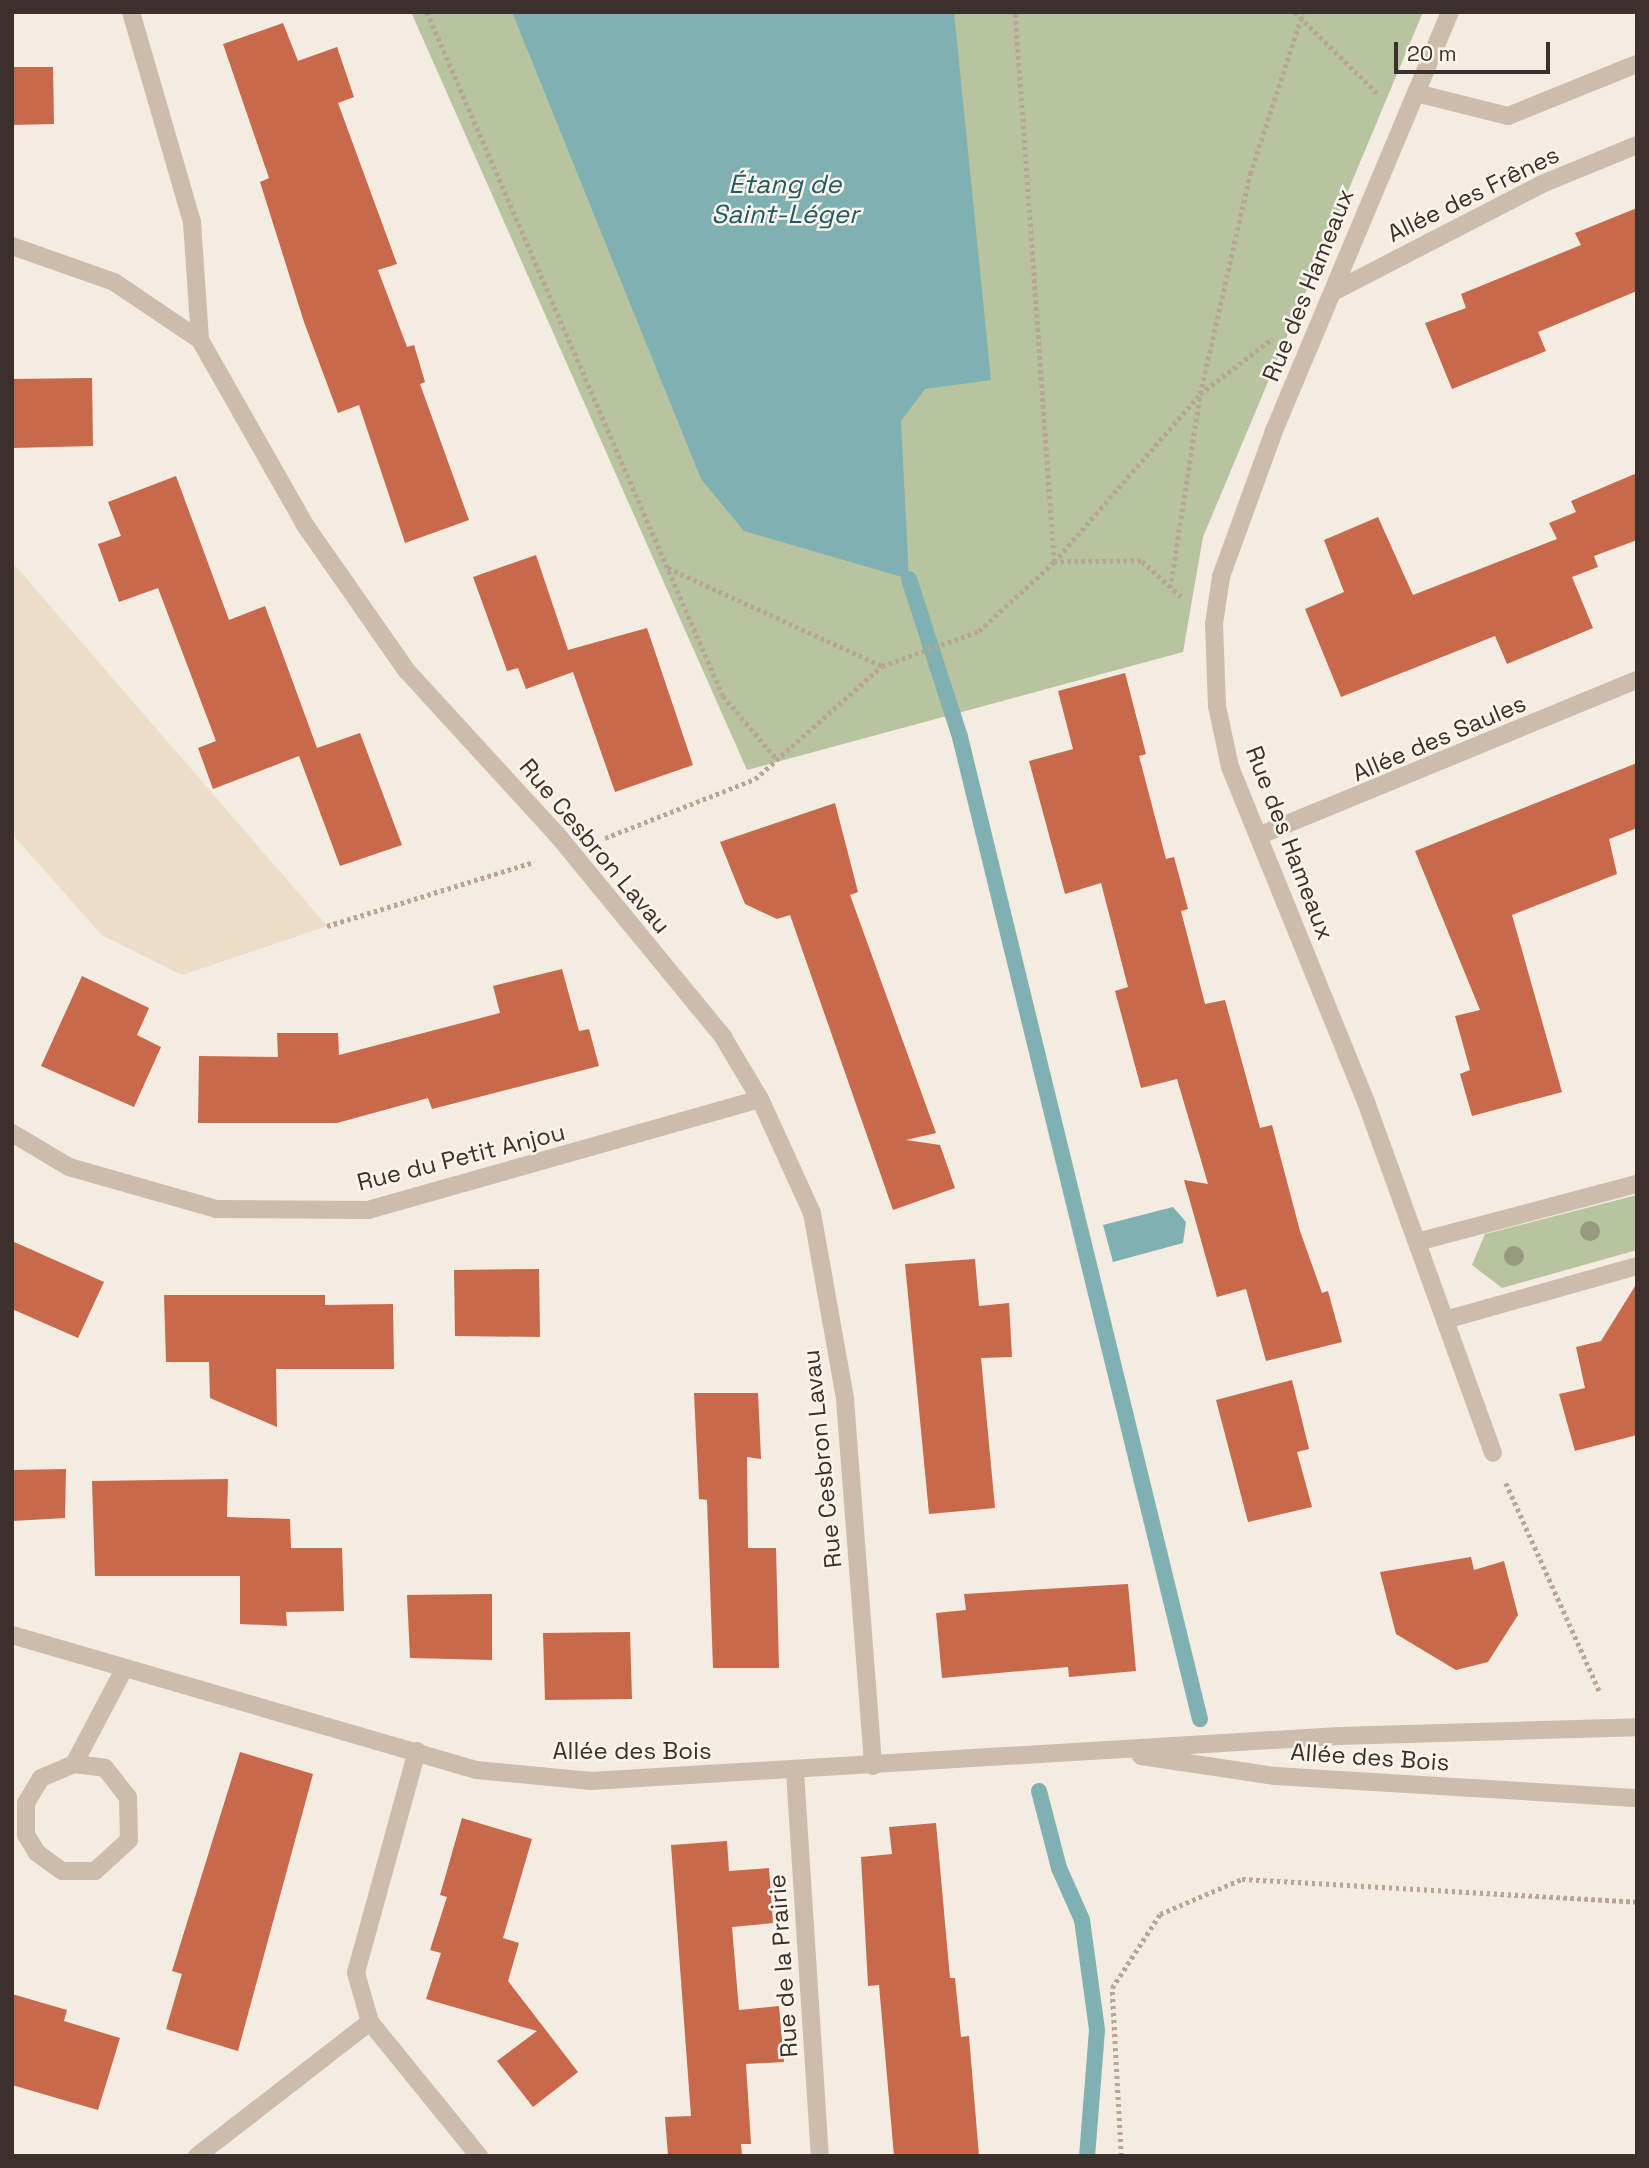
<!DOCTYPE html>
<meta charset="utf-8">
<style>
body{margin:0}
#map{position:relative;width:1649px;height:2168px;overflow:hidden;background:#f4ebe1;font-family:"Space Grotesk",sans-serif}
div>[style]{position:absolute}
.green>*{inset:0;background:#b8c4a0}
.plaza>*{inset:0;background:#ecdcc8}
.water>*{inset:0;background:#7fb0b2}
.stream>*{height:16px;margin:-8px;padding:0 8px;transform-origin:8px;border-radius:8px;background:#7fb0b2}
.building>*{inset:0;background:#c8694b}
.path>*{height:4.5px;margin-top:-2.25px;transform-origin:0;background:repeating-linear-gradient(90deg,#b9a596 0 3.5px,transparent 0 7px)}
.minor>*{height:18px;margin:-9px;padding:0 9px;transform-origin:9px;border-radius:9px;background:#cdbbac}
.trees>*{width:20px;height:20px;margin:-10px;border-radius:50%;background:#969b7f}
span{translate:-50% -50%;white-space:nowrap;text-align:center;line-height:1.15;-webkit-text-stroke:5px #fbf5ee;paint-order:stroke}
.street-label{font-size:24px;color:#3b302b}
.water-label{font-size:26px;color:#1f5a5e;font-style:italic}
.frame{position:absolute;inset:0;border:14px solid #3b302b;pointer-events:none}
.scale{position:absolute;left:1394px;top:42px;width:156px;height:32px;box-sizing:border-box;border:4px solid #3b302b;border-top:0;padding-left:9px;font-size:21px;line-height:24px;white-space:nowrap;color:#3b302b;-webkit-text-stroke:5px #fbf5ee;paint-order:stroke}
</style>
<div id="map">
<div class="green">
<div style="clip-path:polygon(411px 12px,1423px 12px,1203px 537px,1183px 652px,747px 770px)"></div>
<div style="clip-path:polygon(1637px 1195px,1637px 1250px,1502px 1288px,1472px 1265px,1485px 1234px)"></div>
</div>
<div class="plaza">
<div style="clip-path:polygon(12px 562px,327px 926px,182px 975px,102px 935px,12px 834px)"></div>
</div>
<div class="water">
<div style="clip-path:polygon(512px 12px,954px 12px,991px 380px,925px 389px,901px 421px,909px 579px,744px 531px,701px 479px)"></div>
<div style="clip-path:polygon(1173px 1207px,1186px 1222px,1183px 1243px,1113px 1262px,1103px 1225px)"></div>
</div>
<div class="stream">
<div style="left:909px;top:579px;width:166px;rotate:72.1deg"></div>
<div style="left:960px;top:737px;width:1011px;rotate:76.27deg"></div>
<div style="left:1039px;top:1791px;width:80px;rotate:75.4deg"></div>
<div style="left:1059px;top:1868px;width:57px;rotate:66.1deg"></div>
<div style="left:1082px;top:1920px;width:111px;rotate:82.2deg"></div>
<div style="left:1097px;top:2030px;width:126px;rotate:94.5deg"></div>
</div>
<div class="building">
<div style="clip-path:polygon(283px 23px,298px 61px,337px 47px,354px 97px,338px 103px,397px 264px,378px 270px,407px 347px,414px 345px,425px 382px,420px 384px,469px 520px,405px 543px,359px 405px,338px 413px,304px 322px,260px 182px,269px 178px,223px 44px)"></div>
<div style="clip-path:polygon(12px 67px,53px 67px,54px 124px,12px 125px)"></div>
<div style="clip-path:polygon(1637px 208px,1637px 291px,1538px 332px,1546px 351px,1452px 389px,1425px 323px,1466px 308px,1461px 294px,1581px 245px,1575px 233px)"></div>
<div style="clip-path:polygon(92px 378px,93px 446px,12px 448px,12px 379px)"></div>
<div style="clip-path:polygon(1637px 473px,1637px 540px,1594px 556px,1598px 567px,1572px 577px,1593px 628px,1507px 664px,1495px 636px,1341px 697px,1305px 609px,1344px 592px,1324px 540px,1378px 517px,1413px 595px,1557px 539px,1549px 523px,1576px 512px,1571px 501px)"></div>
<div style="clip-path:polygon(176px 476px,229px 620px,265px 606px,317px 748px,360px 733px,402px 845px,340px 866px,299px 756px,213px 789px,198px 748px,216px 741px,158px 588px,119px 602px,98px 544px,121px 536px,108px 502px)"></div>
<div style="clip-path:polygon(536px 555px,568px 650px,647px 628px,693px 765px,615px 792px,573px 672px,526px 689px,518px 668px,507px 671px,473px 577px)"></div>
<div style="clip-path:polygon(1125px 673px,1146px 754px,1139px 756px,1166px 859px,1174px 857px,1188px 909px,1181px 911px,1205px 1004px,1225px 1000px,1260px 1128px,1272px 1125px,1300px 1231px,1322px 1293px,1328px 1291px,1342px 1342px,1266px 1361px,1246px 1289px,1217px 1297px,1184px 1180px,1208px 1184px,1177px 1079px,1141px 1088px,1115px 991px,1128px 987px,1101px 883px,1065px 894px,1029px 761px,1073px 749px,1058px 691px)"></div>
<div style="clip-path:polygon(1637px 763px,1637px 828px,1609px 839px,1617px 874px,1512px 915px,1562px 1092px,1472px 1116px,1460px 1074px,1470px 1070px,1455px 1016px,1480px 1010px,1415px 851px)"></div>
<div style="clip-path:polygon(835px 803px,858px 892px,850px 895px,936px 1133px,906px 1140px,940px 1145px,955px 1188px,893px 1210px,790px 915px,777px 919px,745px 904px,720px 842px)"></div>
<div style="clip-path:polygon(562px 969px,579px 1031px,589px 1029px,599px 1066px,432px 1109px,428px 1098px,337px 1123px,198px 1123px,199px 1056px,278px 1057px,277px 1033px,338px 1033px,339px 1055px,500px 1013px,493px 986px)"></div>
<div style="clip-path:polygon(82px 976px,149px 1008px,137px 1035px,161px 1047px,134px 1107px,41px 1066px)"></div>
<div style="clip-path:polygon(12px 1241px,104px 1282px,78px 1338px,12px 1309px)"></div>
<div style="clip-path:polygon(975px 1259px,979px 1306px,1009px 1303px,1012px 1357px,981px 1358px,995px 1508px,929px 1514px,905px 1264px)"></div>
<div style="clip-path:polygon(539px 1269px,540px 1337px,455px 1336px,454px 1270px)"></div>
<div style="clip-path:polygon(1637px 1283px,1637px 1435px,1575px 1451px,1559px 1394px,1585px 1388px,1576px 1347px,1601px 1341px)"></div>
<div style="clip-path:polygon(164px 1295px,325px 1295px,325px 1305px,393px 1304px,394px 1369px,276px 1369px,277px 1427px,210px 1398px,209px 1362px,166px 1362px)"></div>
<div style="clip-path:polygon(1292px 1380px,1309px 1449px,1297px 1452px,1312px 1507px,1248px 1522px,1216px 1400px)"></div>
<div style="clip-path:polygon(694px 1393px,758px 1393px,761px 1459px,747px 1457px,748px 1548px,776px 1548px,779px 1668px,713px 1668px,707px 1500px,699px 1499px)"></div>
<div style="clip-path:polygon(66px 1469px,65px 1518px,12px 1521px,12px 1470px)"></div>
<div style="clip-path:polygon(228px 1479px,227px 1517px,290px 1519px,291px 1548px,342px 1548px,344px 1611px,286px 1612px,287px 1626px,240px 1624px,240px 1576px,95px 1576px,92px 1481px)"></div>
<div style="clip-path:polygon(1471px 1557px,1474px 1570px,1504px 1561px,1518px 1615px,1488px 1662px,1456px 1670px,1396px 1634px,1380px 1572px)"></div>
<div style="clip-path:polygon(1128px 1584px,1136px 1671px,1069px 1677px,1068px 1667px,942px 1678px,936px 1613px,966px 1610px,964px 1594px)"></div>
<div style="clip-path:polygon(492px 1594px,492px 1660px,410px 1658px,407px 1595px)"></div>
<div style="clip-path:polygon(630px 1632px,632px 1699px,545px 1700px,543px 1633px)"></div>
<div style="clip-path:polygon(240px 1752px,313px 1774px,238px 2051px,166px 2029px,182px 1974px,172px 1971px)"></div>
<div style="clip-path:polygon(462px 1818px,532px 1839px,503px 1938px,519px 1943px,508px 1981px,578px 2072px,533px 2107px,497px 2061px,537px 2031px,426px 1999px,441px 1953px,430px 1950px,447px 1897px,440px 1895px)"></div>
<div style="clip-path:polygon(936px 1823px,950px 1978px,955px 1978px,961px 2037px,969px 2036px,979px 2156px,894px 2156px,879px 1985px,868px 1986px,861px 1857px,892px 1854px,889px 1827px)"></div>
<div style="clip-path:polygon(727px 1841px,729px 1871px,769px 1868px,773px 1923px,732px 1927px,739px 2010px,779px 2006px,784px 2062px,746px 2064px,751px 2144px,741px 2144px,742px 2156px,668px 2156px,665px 2117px,691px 2116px,671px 1845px)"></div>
<div style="clip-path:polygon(12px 1994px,67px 2010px,64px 2021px,120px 2038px,98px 2110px,12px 2085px)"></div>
</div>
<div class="path">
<div style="left:427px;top:12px;width:745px;rotate:66.6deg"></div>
<div style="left:723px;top:696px;width:82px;rotate:49.5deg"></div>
<div style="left:1295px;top:12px;width:115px;rotate:44.6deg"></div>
<div style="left:668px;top:568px;width:235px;rotate:24.6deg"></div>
<div style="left:1170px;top:588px;width:196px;rotate:-81.2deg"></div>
<div style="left:1200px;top:394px;width:226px;rotate:-77.2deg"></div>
<div style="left:1250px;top:174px;width:170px;rotate:-71.9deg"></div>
<div style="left:1181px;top:597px;width:54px;rotate:-138deg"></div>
<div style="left:1141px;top:561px;width:87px;rotate:179.3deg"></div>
<div style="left:1054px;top:562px;width:223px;rotate:-49deg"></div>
<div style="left:1200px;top:394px;width:92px;rotate:-37.5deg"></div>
<div style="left:605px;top:838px;width:161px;rotate:-21.5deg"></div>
<div style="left:755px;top:779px;width:170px;rotate:-41.7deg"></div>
<div style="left:882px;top:666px;width:103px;rotate:-19.8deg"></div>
<div style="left:979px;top:631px;width:102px;rotate:-42.6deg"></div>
<div style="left:1054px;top:562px;width:551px;rotate:-94.06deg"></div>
<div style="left:327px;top:926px;width:217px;rotate:-17.2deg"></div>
<div style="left:1506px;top:1483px;width:229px;rotate:65.8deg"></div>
<div style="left:1121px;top:2156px;width:168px;rotate:-93.1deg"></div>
<div style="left:1112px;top:1988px;width:88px;rotate:-57deg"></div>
<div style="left:1160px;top:1914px;width:89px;rotate:-23.1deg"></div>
<div style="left:1242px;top:1879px;width:396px;rotate:3.3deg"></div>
</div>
<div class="minor">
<div style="left:131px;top:12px;width:219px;rotate:73.8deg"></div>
<div style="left:192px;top:222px;width:118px;rotate:86.1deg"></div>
<div style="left:200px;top:340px;width:213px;rotate:60.4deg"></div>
<div style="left:305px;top:525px;width:178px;rotate:55.1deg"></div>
<div style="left:407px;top:671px;width:225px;rotate:47.5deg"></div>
<div style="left:559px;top:837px;width:259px;rotate:50.6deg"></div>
<div style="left:723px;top:1037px;width:72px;rotate:59.2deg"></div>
<div style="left:760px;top:1099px;width:125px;rotate:65.5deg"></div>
<div style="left:812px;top:1213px;width:189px;rotate:79.9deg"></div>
<div style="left:845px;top:1399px;width:368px;rotate:85.6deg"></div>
<div style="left:1450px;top:12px;width:454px;rotate:112.8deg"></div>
<div style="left:1274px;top:431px;width:155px;rotate:110deg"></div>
<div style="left:1221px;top:577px;width:48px;rotate:98.5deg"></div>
<div style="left:1214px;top:624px;width:82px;rotate:87.9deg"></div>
<div style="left:1217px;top:706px;width:62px;rotate:78deg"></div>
<div style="left:1230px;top:767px;width:362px;rotate:67.9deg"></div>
<div style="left:1366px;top:1102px;width:373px;rotate:70.1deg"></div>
<div style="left:1416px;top:93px;width:95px;rotate:14deg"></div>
<div style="left:1508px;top:116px;width:139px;rotate:-22deg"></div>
<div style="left:12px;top:246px;width:108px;rotate:19.4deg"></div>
<div style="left:114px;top:282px;width:104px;rotate:34deg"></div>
<div style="left:1333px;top:292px;width:235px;rotate:-27.3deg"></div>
<div style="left:1542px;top:184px;width:103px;rotate:-22.3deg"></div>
<div style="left:1258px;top:836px;width:410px;rotate:-22.4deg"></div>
<div style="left:12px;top:1133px;width:66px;rotate:30.8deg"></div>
<div style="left:69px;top:1167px;width:153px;rotate:15.9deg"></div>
<div style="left:216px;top:1209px;width:152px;rotate:0.4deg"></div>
<div style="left:368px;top:1210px;width:407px;rotate:-15.8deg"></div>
<div style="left:1417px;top:1242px;width:228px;rotate:-14.8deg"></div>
<div style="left:1445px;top:1320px;width:199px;rotate:-15.7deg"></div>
<div style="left:12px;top:1635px;width:484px;rotate:16.2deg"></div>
<div style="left:477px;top:1770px;width:115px;rotate:5.5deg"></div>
<div style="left:591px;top:1781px;width:749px;rotate:-3.44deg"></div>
<div style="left:1339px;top:1736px;width:298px;rotate:-1.7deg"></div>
<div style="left:417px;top:1751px;width:230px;rotate:105.4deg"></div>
<div style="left:356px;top:1973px;width:51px;rotate:74.1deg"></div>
<div style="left:370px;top:2022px;width:173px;rotate:50.9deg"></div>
<div style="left:1141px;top:1756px;width:135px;rotate:8.5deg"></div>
<div style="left:1275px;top:1776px;width:363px;rotate:3.5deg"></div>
<div style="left:74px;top:1764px;width:31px;rotate:7deg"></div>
<div style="left:105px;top:1768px;width:37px;rotate:52deg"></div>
<div style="left:128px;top:1797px;width:43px;rotate:88.7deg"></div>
<div style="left:129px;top:1840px;width:46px;rotate:137.6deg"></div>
<div style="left:95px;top:1871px;width:33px;rotate:180deg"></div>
<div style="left:62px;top:1871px;width:31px;rotate:-144deg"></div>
<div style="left:37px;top:1853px;width:21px;rotate:-121deg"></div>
<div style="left:26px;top:1835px;width:32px;rotate:-90deg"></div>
<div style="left:26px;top:1803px;width:29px;rotate:-59deg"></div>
<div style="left:41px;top:1778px;width:36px;rotate:-23deg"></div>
<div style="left:74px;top:1764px;width:107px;rotate:-62.2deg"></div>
<div style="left:795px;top:1772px;width:385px;rotate:86.3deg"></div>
<div style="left:197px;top:2156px;width:219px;rotate:-37.8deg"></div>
</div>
<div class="trees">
<div style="left:1590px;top:1231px"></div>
<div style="left:1514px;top:1256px"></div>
</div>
<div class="street-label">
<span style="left:1473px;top:194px;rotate:-26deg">Allée des Frênes</span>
<span style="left:1308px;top:285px;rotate:-68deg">Rue des Hameaux</span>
<span style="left:1439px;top:738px;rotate:-23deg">Allée des Saules</span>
<span style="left:1290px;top:843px;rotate:69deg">Rue des Hameaux</span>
<span style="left:595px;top:846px;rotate:50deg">Rue Cesbron Lavau</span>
<span style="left:461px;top:1157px;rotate:-14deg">Rue du Petit Anjou</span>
<span style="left:822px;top:1459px;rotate:-96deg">Rue Cesbron Lavau</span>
<span style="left:632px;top:1751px">Allée des Bois</span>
<span style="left:1370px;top:1757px;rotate:4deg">Allée des Bois</span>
<span style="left:783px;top:1966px;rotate:-94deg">Rue de la Prairie</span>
</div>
<div class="water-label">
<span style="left:785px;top:200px">Étang de<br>Saint-Léger</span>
</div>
<div class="frame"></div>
<div class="scale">20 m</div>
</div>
